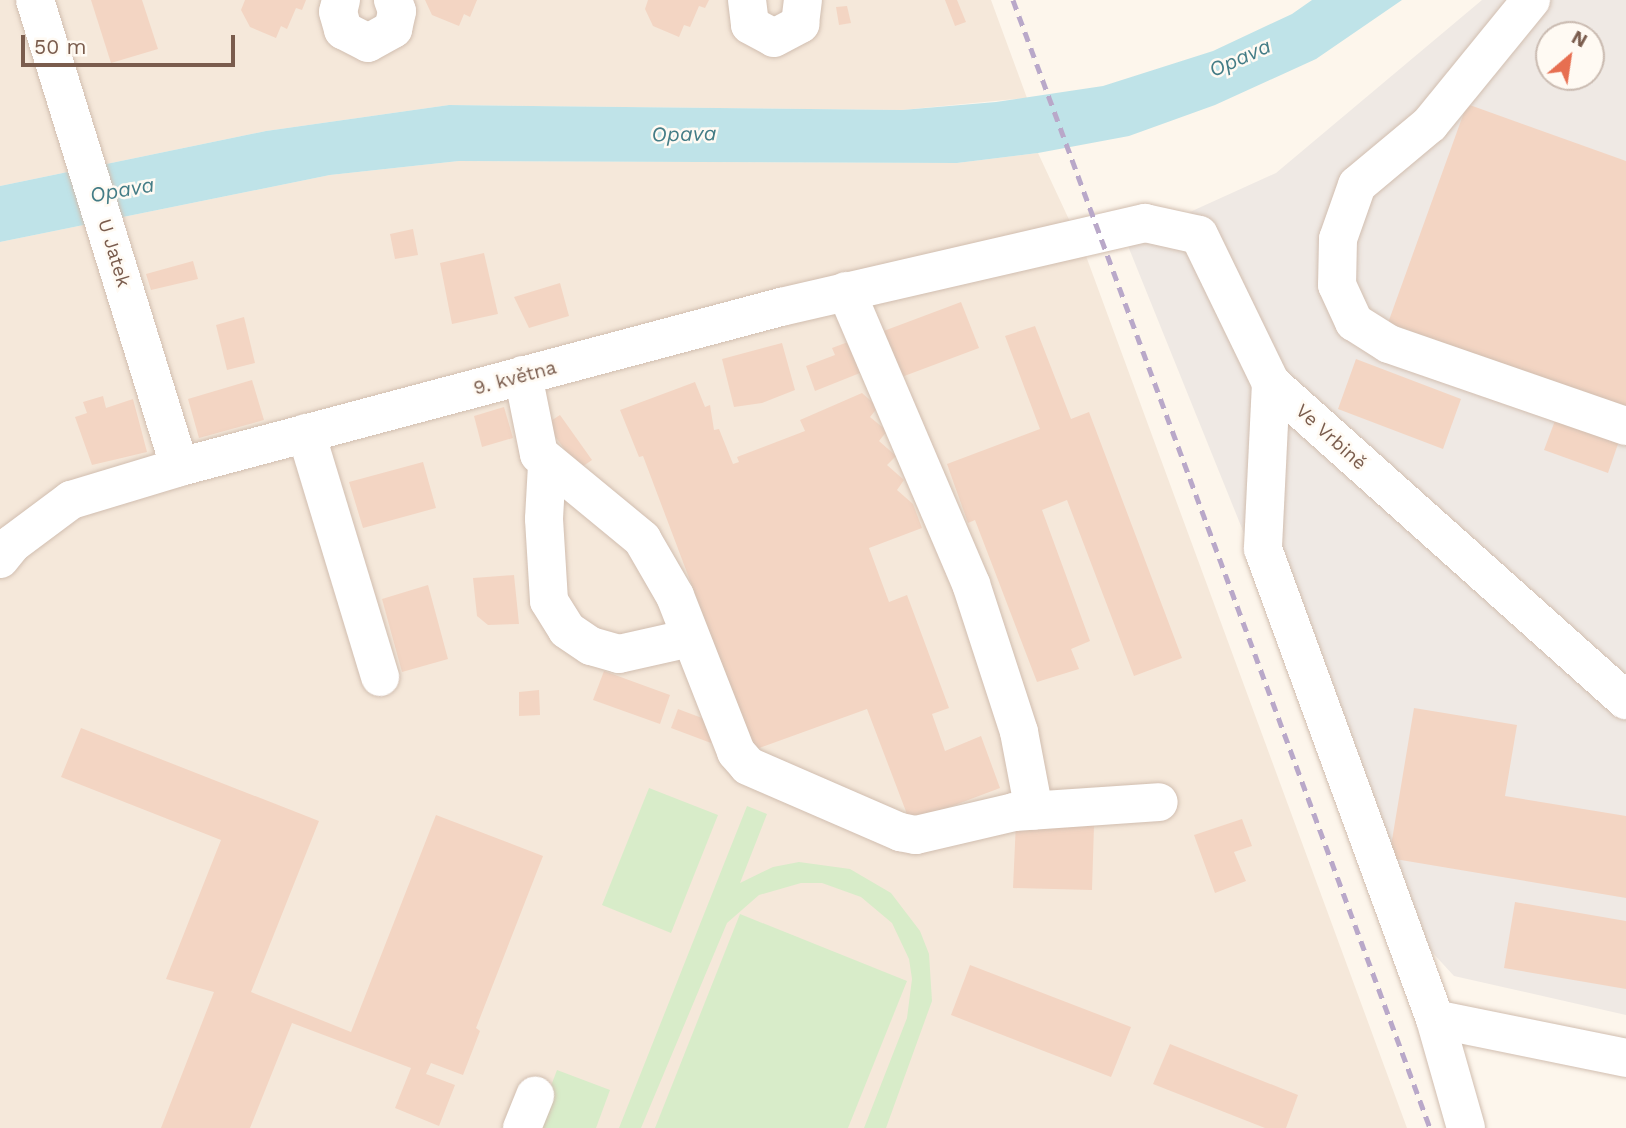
<!DOCTYPE html>
<meta charset="utf-8">
<style>
body{margin:0}
#map{position:relative;width:1626px;height:1128px;overflow:hidden;background:#fdf6ec;font-family:"Work Sans",sans-serif}
div>[style]{position:absolute}
.residential>*{inset:0;background:#f5e8da}
.industrial>*{inset:0;background:#efe9e4}
.green>*{inset:0;background:#d8ecc9}
.water>*{inset:0;background:#bfe3e8}
.building>*{inset:0;background:#f3d5c3}
.roads{filter:drop-shadow(0 0 2px #d1beb0) drop-shadow(0 0 2px #d1beb0)}
.minor>*{height:38px;margin:-19px;padding:0 19px;transform-origin:19px;border-radius:19px;background:#fff}
.rail>*{height:5px;margin-top:-2.5px;transform-origin:0;background:repeating-linear-gradient(90deg,#b9a8c9 0 10px,transparent 0 17px)}
span{translate:-50% -50%;white-space:nowrap;text-align:center;line-height:1.15;-webkit-text-stroke:5px #fffaf3;paint-order:stroke}
.street-label{font-size:19px;color:#7a5c4d}
.water-label{font-size:21px;color:#437c86;font-style:italic}
.north{position:absolute;left:1535px;top:21px;width:70px;height:70px;box-sizing:border-box;background:#fffaf3;border:2px solid #cabbb1;border-radius:50%;rotate:29deg;font-size:19px;font-weight:700;line-height:28px;text-align:center;color:#7a5c4d}
.north::after{content:'';display:block;margin:auto;width:24px;height:32px;background:#e76f51;clip-path:polygon(50% 0,100% 100%,50% 72%,0 100%)}
.scale{position:absolute;left:21px;top:35px;width:214px;height:32px;box-sizing:border-box;border:4px solid #7a5c4d;border-top:0;padding-left:9px;font-size:21px;line-height:24px;white-space:nowrap;color:#7a5c4d;-webkit-text-stroke:5px #fffaf3;paint-order:stroke}
</style>
<div id="map">
<div class="residential">
<div style="clip-path:polygon(0 0,991px 0,1027px 98px,902px 110px,449px 105px,266px 131px,0 186px)"></div>
<div style="clip-path:polygon(1038px 153px,1086px 256px,1407px 1128px,0 1128px,0 242px,330px 175px,459px 161px,957px 163px)"></div>
</div>
<div class="industrial">
<div style="clip-path:polygon(evenodd,1482px 0,1626px 0,1626px 1015px,1454px 976px,1398px 915px,1126px 241px,1276px 173px,1482px 0,1549px 35px,1591px 35px,1591px 77px,1549px 77px,1549px 35px)"></div>
</div>
<div class="green">
<div style="clip-path:polygon(649px 788px,718px 815px,671px 933px,602px 905px)"></div>
<div style="clip-path:polygon(747px 806px,767px 814px,740px 883px,773px 867px,799px 862px,850px 869px,891px 893px,920px 931px,929px 954px,932px 1001px,886px 1128px,864px 1128px,907px 1018px,912px 979px,909px 959px,892px 923px,861px 897px,822px 883px,801px 883px,759px 895px,727px 923px,641px 1128px,619px 1128px)"></div>
<div style="clip-path:polygon(740px 914px,907px 981px,848px 1128px,655px 1128px)"></div>
<div style="clip-path:polygon(557px 1070px,610px 1090px,596px 1128px,535px 1128px)"></div>
</div>
<div class="water">
<div style="clip-path:polygon(1312px 0,1402px 0,1316px 59px,1215px 105px,1129px 136px,1038px 153px,957px 163px,459px 161px,330px 175px,0 242px,0 186px,266px 131px,449px 105px,902px 110px,996px 102px,1103px 86px,1213px 51px,1292px 14px)"></div>
</div>
<div class="building">
<div style="clip-path:polygon(91px 0,142px 0,158px 49px,111px 63px)"></div>
<div style="clip-path:polygon(245px 0,306px 0,302px 10px,296px 8px,287px 29px,281px 26px,276px 38px,250px 27px,241px 10px)"></div>
<div style="clip-path:polygon(425px 0,477px 0,470px 17px,464px 14px,459px 26px,432px 15px)"></div>
<div style="clip-path:polygon(648px 0,709px 0,705px 8px,699px 6px,690px 27px,684px 25px,679px 37px,653px 26px,645px 9px)"></div>
<div style="clip-path:polygon(945px 0,957px 0,966px 22px,955px 26px)"></div>
<div style="clip-path:polygon(847px 6px,851px 23px,839px 25px,836px 7px)"></div>
<div style="clip-path:polygon(1467px 104px,1626px 161px,1626px 408px,1388px 323px)"></div>
<div style="clip-path:polygon(413px 229px,418px 255px,395px 259px,390px 234px)"></div>
<div style="clip-path:polygon(484px 253px,498px 314px,452px 324px,440px 263px)"></div>
<div style="clip-path:polygon(193px 261px,198px 279px,151px 290px,146px 274px)"></div>
<div style="clip-path:polygon(560px 283px,569px 316px,529px 328px,514px 297px)"></div>
<div style="clip-path:polygon(961px 302px,979px 348px,899px 378px,881px 332px)"></div>
<div style="clip-path:polygon(244px 317px,255px 363px,227px 370px,216px 325px)"></div>
<div style="clip-path:polygon(1035px 326px,1071px 419px,1089px 412px,1182px 658px,1134px 676px,1067px 500px,1042px 510px,1090px 641px,1071px 649px,1079px 669px,1037px 682px,975px 520px,968px 523px,947px 464px,1040px 429px,1005px 336px)"></div>
<div style="clip-path:polygon(848px 342px,860px 373px,815px 391px,806px 366px,835px 355px,832px 348px)"></div>
<div style="clip-path:polygon(782px 343px,795px 390px,762px 403px,734px 407px,722px 359px)"></div>
<div style="clip-path:polygon(1356px 359px,1461px 399px,1443px 449px,1338px 409px)"></div>
<div style="clip-path:polygon(252px 380px,264px 420px,199px 438px,188px 399px)"></div>
<div style="clip-path:polygon(695px 382px,705px 407px,710px 405px,714px 430px,719px 429px,733px 464px,739px 462px,737px 457px,805px 431px,800px 420px,862px 393px,878px 407px,870px 417px,887px 431px,879px 441px,896px 456px,887px 465px,904px 480px,897px 490px,913px 504px,922px 528px,869px 548px,889px 602px,907px 595px,949px 708px,932px 714px,945px 751px,981px 736px,1000px 788px,910px 822px,867px 709px,754px 750px,643px 456px,639px 457px,620px 410px)"></div>
<div style="clip-path:polygon(103px 396px,106px 408px,133px 399px,147px 452px,92px 465px,75px 417px,87px 413px,83px 402px)"></div>
<div style="clip-path:polygon(504px 407px,513px 438px,482px 447px,474px 416px)"></div>
<div style="clip-path:polygon(560px 415px,592px 460px,579px 469px,546px 424px)"></div>
<div style="clip-path:polygon(1556px 418px,1619px 441px,1608px 473px,1544px 450px)"></div>
<div style="clip-path:polygon(423px 462px,436px 508px,363px 528px,349px 482px)"></div>
<div style="clip-path:polygon(514px 575px,519px 624px,488px 625px,477px 616px,473px 578px)"></div>
<div style="clip-path:polygon(428px 585px,448px 659px,402px 672px,382px 599px)"></div>
<div style="clip-path:polygon(604px 671px,670px 695px,660px 724px,593px 700px)"></div>
<div style="clip-path:polygon(539px 690px,540px 715px,519px 716px,519px 692px)"></div>
<div style="clip-path:polygon(1414px 708px,1517px 725px,1505px 796px,1626px 816px,1626px 898px,1389px 858px)"></div>
<div style="clip-path:polygon(678px 709px,718px 724px,711px 743px,671px 728px)"></div>
<div style="clip-path:polygon(81px 728px,319px 821px,251px 992px,351px 1032px,436px 815px,543px 856px,476px 1028px,480px 1031px,463px 1075px,431px 1063px,426px 1074px,455px 1085px,439px 1126px,395px 1108px,411px 1068px,292px 1023px,250px 1128px,161px 1128px,214px 992px,166px 979px,221px 840px,61px 777px)"></div>
<div style="clip-path:polygon(1242px 819px,1252px 846px,1234px 852px,1246px 881px,1215px 893px,1194px 835px)"></div>
<div style="clip-path:polygon(1016px 822px,1094px 825px,1092px 890px,1013px 888px)"></div>
<div style="clip-path:polygon(1515px 902px,1626px 921px,1626px 989px,1504px 968px)"></div>
<div style="clip-path:polygon(970px 965px,1131px 1027px,1111px 1077px,951px 1015px)"></div>
<div style="clip-path:polygon(1170px 1044px,1298px 1095px,1286px 1128px,1265px 1128px,1153px 1084px)"></div>
</div>
<div class="roads">
<div class="minor">
<div style="left:35px;top:0;width:489px;rotate:72.8deg"></div>
<div style="left:341px;top:0;width:12px;rotate:104deg"></div>
<div style="left:338px;top:12px;width:19px;rotate:74deg"></div>
<div style="left:343px;top:30px;width:28px;rotate:27deg"></div>
<div style="left:368px;top:43px;width:29px;rotate:-29deg"></div>
<div style="left:393px;top:29px;width:18px;rotate:-77deg"></div>
<div style="left:397px;top:11px;width:12px;rotate:-110deg"></div>
<div style="left:747px;top:0;width:25px;rotate:83deg"></div>
<div style="left:750px;top:25px;width:27px;rotate:28deg"></div>
<div style="left:774px;top:38px;width:30px;rotate:-28deg"></div>
<div style="left:800px;top:24px;width:24px;rotate:-83deg"></div>
<div style="left:1531px;top:0;width:160px;rotate:129.2deg"></div>
<div style="left:1430px;top:124px;width:95px;rotate:140.1deg"></div>
<div style="left:1357px;top:185px;width:57px;rotate:109.4deg"></div>
<div style="left:1338px;top:239px;width:46px;rotate:91.2deg"></div>
<div style="left:1337px;top:285px;width:41px;rotate:65.3deg"></div>
<div style="left:1354px;top:322px;width:41px;rotate:32.2deg"></div>
<div style="left:1389px;top:344px;width:251px;rotate:19.1deg"></div>
<div style="left:846px;top:291px;width:319px;rotate:66.9deg"></div>
<div style="left:971px;top:584px;width:156px;rotate:72deg"></div>
<div style="left:1019px;top:732px;width:80px;rotate:79.2deg"></div>
<div style="left:523px;top:375px;width:81px;rotate:78.6deg"></div>
<div style="left:539px;top:454px;width:134px;rotate:39.5deg"></div>
<div style="left:642px;top:539px;width:66px;rotate:59.9deg"></div>
<div style="left:675px;top:596px;width:168px;rotate:68.6deg"></div>
<div style="left:736px;top:752px;width:18px;rotate:49deg"></div>
<div style="left:748px;top:766px;width:166px;rotate:23.5deg"></div>
<div style="left:900px;top:832px;width:16px;rotate:11deg"></div>
<div style="left:916px;top:835px;width:101px;rotate:-13.2deg"></div>
<div style="left:1014px;top:812px;width:145px;rotate:-3.9deg"></div>
<div style="left:1271px;top:383px;width:166px;rotate:92.8deg"></div>
<div style="left:1263px;top:549px;width:500px;rotate:69.9deg"></div>
<div style="left:1435px;top:1019px;width:195px;rotate:11.5deg"></div>
<div style="left:306px;top:433px;width:255px;rotate:73.1deg"></div>
<div style="left:547px;top:465px;width:54px;rotate:93.2deg"></div>
<div style="left:544px;top:519px;width:82px;rotate:86.5deg"></div>
<div style="left:549px;top:601px;width:34px;rotate:58deg"></div>
<div style="left:567px;top:630px;width:29px;rotate:34deg"></div>
<div style="left:591px;top:646px;width:29px;rotate:16deg"></div>
<div style="left:619px;top:654px;width:73px;rotate:-12.7deg"></div>
<div style="left:0;top:559px;width:19px;rotate:-51deg"></div>
<div style="left:12px;top:544px;width:74px;rotate:-36.7deg"></div>
<div style="left:71px;top:500px;width:114px;rotate:-16.8deg"></div>
<div style="left:180px;top:467px;width:622px;rotate:-14.91deg"></div>
<div style="left:781px;top:307px;width:374px;rotate:-13deg"></div>
<div style="left:1145px;top:223px;width:55px;rotate:12.5deg"></div>
<div style="left:1199px;top:235px;width:165px;rotate:64.1deg"></div>
<div style="left:1271px;top:383px;width:476px;rotate:41.8deg"></div>
<div style="left:1435px;top:1019px;width:113px;rotate:74.1deg"></div>
<div style="left:522px;top:1128px;width:35px;rotate:-68deg"></div>
</div>
</div>
<div class="rail">
<div style="left:1013px;top:0;width:1203px;rotate:69.71deg"></div>
</div>
<div class="street-label">
<span style="left:114px;top:253px;rotate:73deg">U Jatek</span>
<span style="left:515px;top:378px;rotate:-15deg">9. května</span>
<span style="left:1331px;top:437px;rotate:42deg">Ve Vrbině</span>
</div>
<div class="water-label">
<span style="left:1240px;top:58px;rotate:-24deg">Opava</span>
<span style="left:684px;top:134px;rotate:-1deg">Opava</span>
<span style="left:122px;top:190px;rotate:-10deg">Opava</span>
</div>
<div class="north">N</div>
<div class="scale">50 m</div>
</div>
